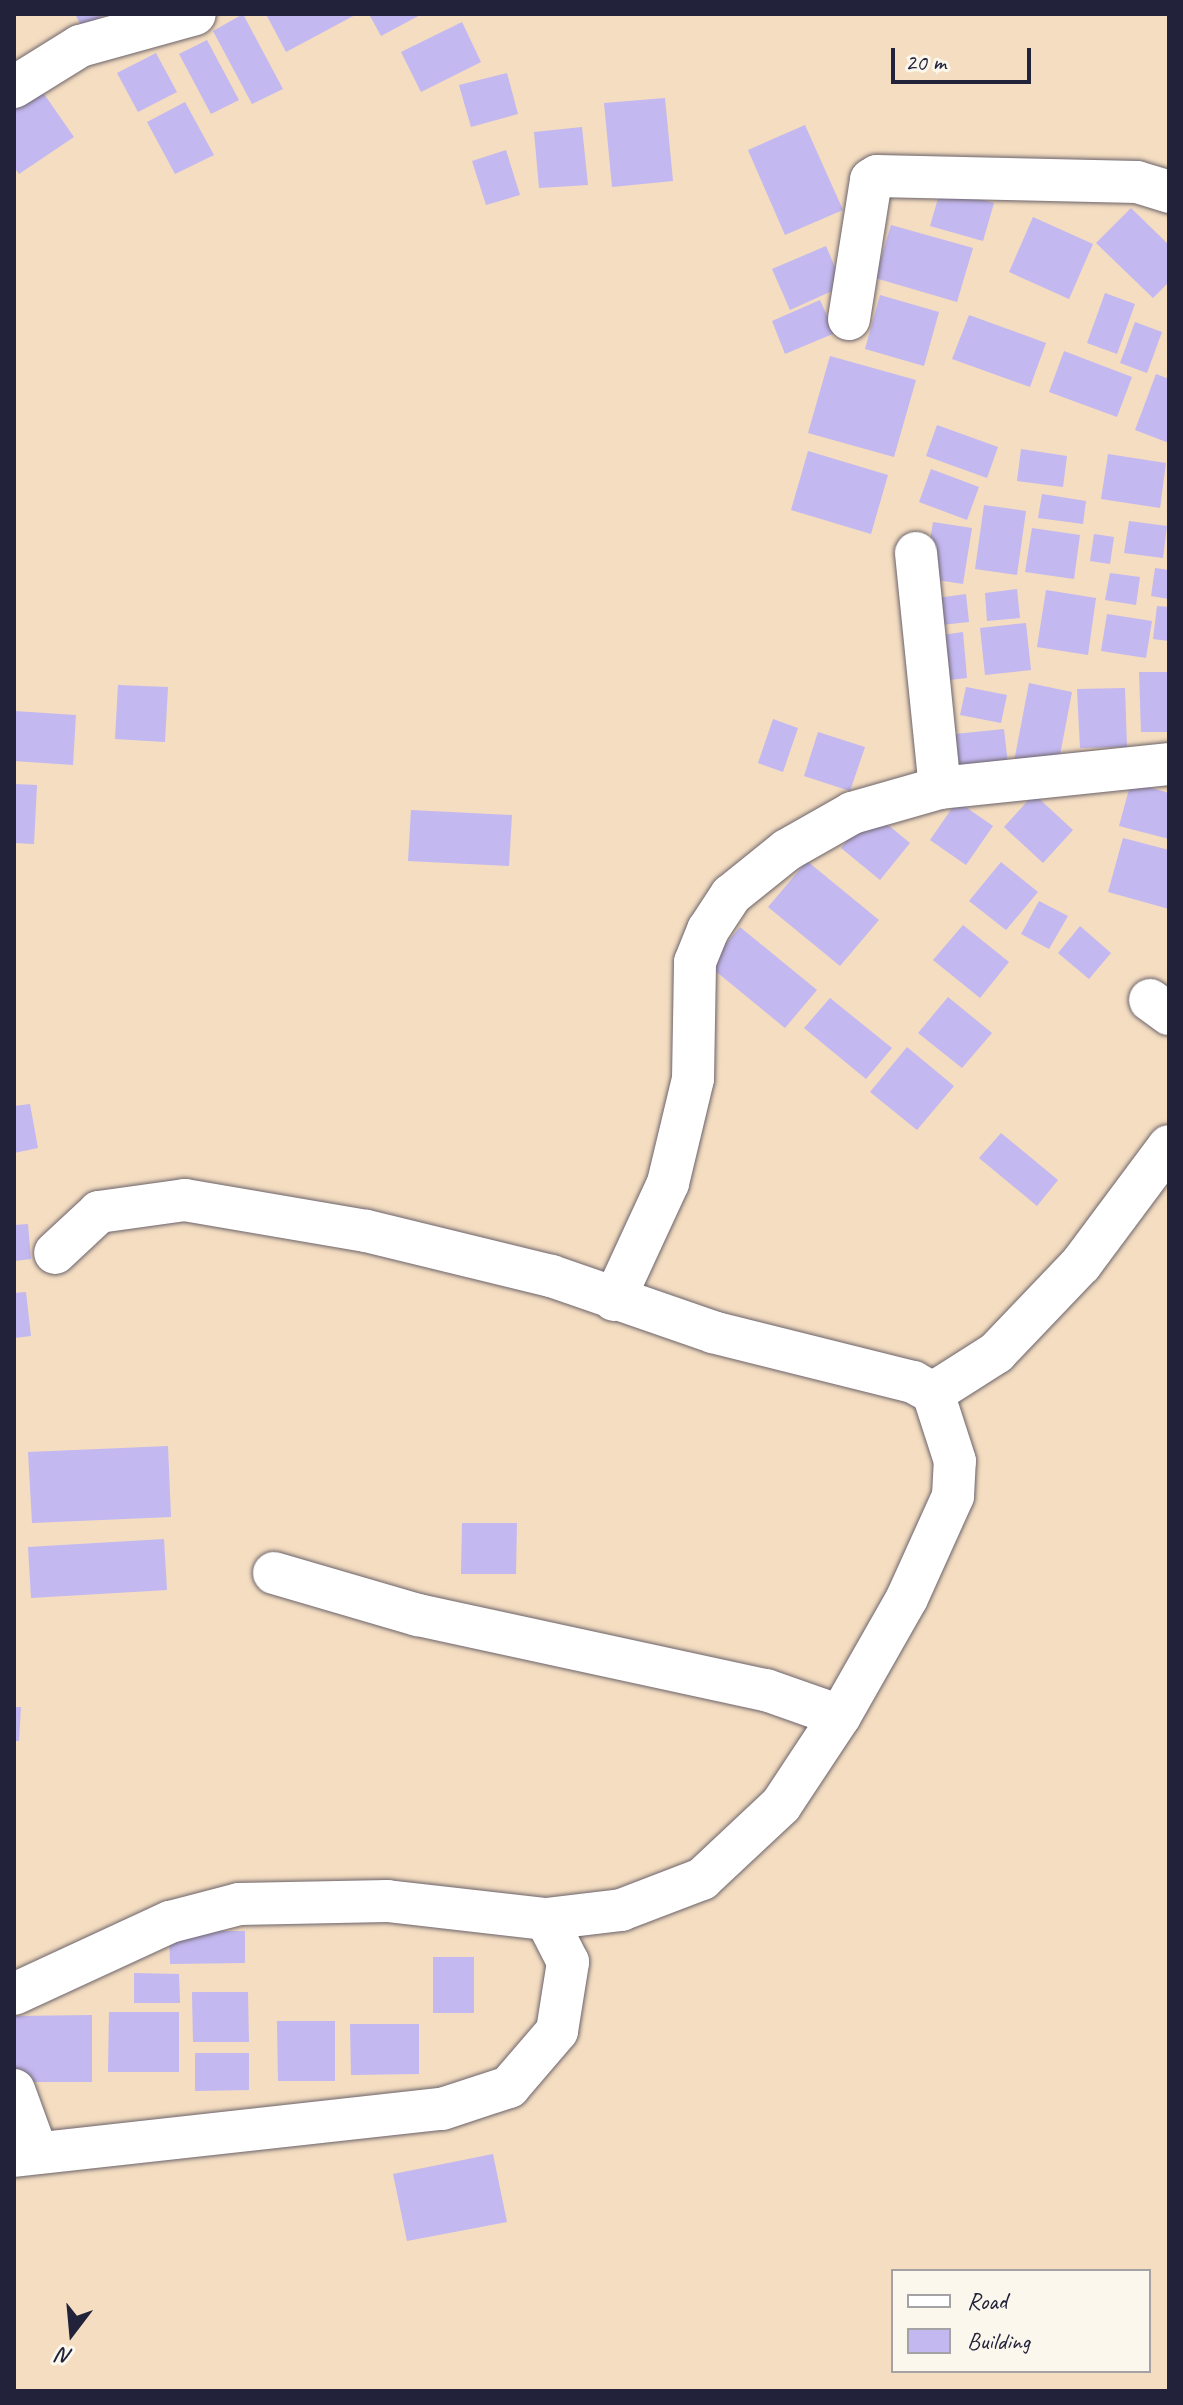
<!DOCTYPE html>
<style>
body{margin:0}
#map{position:relative;width:1183px;height:2405px;overflow:hidden;background:#f4ddc1;font-family:Caveat,sans-serif}
div>[style]{position:absolute}
.building>*{inset:0;background:#c3b8f0}
.roads{filter:drop-shadow(0 0 2px #6c636a) drop-shadow(0 0 2px #6c636a)}
.street>*{height:42px;margin:-21px;padding:0 21px;transform-origin:21px;border-radius:21px;background:#fff}
span{translate:-50% -50%;white-space:nowrap;text-align:center;line-height:1.15;-webkit-text-stroke:6px #fbf7ec;paint-order:stroke}
.frame{position:absolute;inset:0;border:16px solid #22223b;pointer-events:none}
.legend{position:absolute;left:891px;top:2269px;width:260px;height:104px;box-sizing:border-box;background:#fbf7ec;border:2px solid #a4a2a5;margin:0;padding:10px 14px;list-style:none;font-size:24px;color:#22223b}
.legend li{display:flex;align-items:center;gap:16px;height:40px}
.legend b{width:40px;border:2px solid #a4a2a5}
.north{position:absolute;left:32px;top:2293px;width:80px;height:80px;-webkit-text-stroke:6px #fbf7ec;paint-order:stroke;rotate:196deg;font-size:22px;font-weight:700;line-height:32px;text-align:center;color:#22223b}
.north::after{content:'';display:block;margin:auto;width:28px;height:36px;background:#22223b;clip-path:polygon(50% 0,100% 100%,50% 72%,0 100%)}
.scale{position:absolute;left:891px;top:48px;width:140px;height:36px;box-sizing:border-box;border:4px solid #22223b;border-top:0;padding-left:10px;font-size:24px;line-height:28px;white-space:nowrap;color:#22223b;-webkit-text-stroke:6px #fbf7ec;paint-order:stroke}
</style>
<div id="map">
<div class="building">
<div style="clip-path:polygon(75px 14px,106px 14px,82px 27px)"></div>
<div style="clip-path:polygon(243px 14px,283px 89px,252px 104px,213px 31px)"></div>
<div style="clip-path:polygon(357px 14px,286px 52px,267px 16px,270px 14px)"></div>
<div style="clip-path:polygon(369px 14px,422px 14px,381px 36px)"></div>
<div style="clip-path:polygon(462px 22px,481px 62px,421px 92px,401px 52px)"></div>
<div style="clip-path:polygon(207px 40px,239px 100px,211px 114px,179px 54px)"></div>
<div style="clip-path:polygon(156px 53px,177px 92px,138px 112px,117px 73px)"></div>
<div style="clip-path:polygon(507px 73px,518px 114px,471px 127px,459px 85px)"></div>
<div style="clip-path:polygon(35px 81px,74px 137px,19px 174px,14px 167px,14px 96px)"></div>
<div style="clip-path:polygon(665px 98px,673px 181px,612px 187px,604px 103px)"></div>
<div style="clip-path:polygon(185px 102px,214px 155px,175px 174px,147px 122px)"></div>
<div style="clip-path:polygon(805px 125px,843px 210px,785px 235px,748px 150px)"></div>
<div style="clip-path:polygon(582px 127px,588px 185px,539px 188px,534px 132px)"></div>
<div style="clip-path:polygon(506px 150px,520px 195px,486px 205px,472px 161px)"></div>
<div style="clip-path:polygon(941px 188px,994px 203px,983px 241px,930px 226px)"></div>
<div style="clip-path:polygon(1131px 208px,1169px 245px,1169px 282px,1153px 298px,1096px 243px)"></div>
<div style="clip-path:polygon(1033px 217px,1093px 244px,1069px 299px,1009px 272px)"></div>
<div style="clip-path:polygon(891px 225px,973px 248px,957px 302px,875px 278px)"></div>
<div style="clip-path:polygon(826px 246px,843px 286px,790px 310px,772px 269px)"></div>
<div style="clip-path:polygon(1105px 293px,1135px 304px,1117px 354px,1087px 343px)"></div>
<div style="clip-path:polygon(880px 295px,939px 312px,924px 366px,865px 349px)"></div>
<div style="clip-path:polygon(820px 300px,835px 333px,785px 354px,772px 321px)"></div>
<div style="clip-path:polygon(969px 315px,1046px 343px,1030px 387px,952px 359px)"></div>
<div style="clip-path:polygon(1135px 322px,1162px 332px,1147px 373px,1120px 363px)"></div>
<div style="clip-path:polygon(1064px 351px,1132px 377px,1117px 417px,1049px 392px)"></div>
<div style="clip-path:polygon(830px 356px,916px 380px,894px 457px,808px 433px)"></div>
<div style="clip-path:polygon(1156px 374px,1169px 379px,1169px 443px,1135px 430px)"></div>
<div style="clip-path:polygon(937px 425px,998px 447px,987px 478px,926px 456px)"></div>
<div style="clip-path:polygon(1021px 449px,1067px 456px,1063px 487px,1017px 481px)"></div>
<div style="clip-path:polygon(808px 451px,888px 475px,871px 534px,791px 510px)"></div>
<div style="clip-path:polygon(1108px 454px,1166px 463px,1160px 508px,1101px 499px)"></div>
<div style="clip-path:polygon(931px 469px,979px 487px,967px 520px,919px 502px)"></div>
<div style="clip-path:polygon(1042px 494px,1086px 501px,1083px 524px,1038px 518px)"></div>
<div style="clip-path:polygon(984px 505px,1026px 511px,1017px 575px,975px 569px)"></div>
<div style="clip-path:polygon(1129px 521px,1167px 526px,1163px 558px,1124px 553px)"></div>
<div style="clip-path:polygon(933px 522px,972px 528px,963px 584px,924px 578px)"></div>
<div style="clip-path:polygon(1032px 528px,1080px 535px,1074px 579px,1025px 572px)"></div>
<div style="clip-path:polygon(1094px 534px,1114px 537px,1110px 564px,1090px 561px)"></div>
<div style="clip-path:polygon(1155px 568px,1169px 570px,1169px 599px,1151px 596px)"></div>
<div style="clip-path:polygon(1110px 573px,1140px 577px,1136px 605px,1105px 600px)"></div>
<div style="clip-path:polygon(1017px 589px,1020px 618px,987px 621px,985px 593px)"></div>
<div style="clip-path:polygon(1046px 590px,1096px 598px,1088px 655px,1037px 647px)"></div>
<div style="clip-path:polygon(966px 594px,969px 622px,941px 625px,937px 598px)"></div>
<div style="clip-path:polygon(1157px 606px,1169px 607px,1169px 641px,1153px 639px)"></div>
<div style="clip-path:polygon(1107px 614px,1152px 621px,1146px 658px,1101px 651px)"></div>
<div style="clip-path:polygon(1026px 623px,1031px 670px,985px 675px,980px 628px)"></div>
<div style="clip-path:polygon(963px 632px,967px 678px,940px 681px,935px 636px)"></div>
<div style="clip-path:polygon(1139px 672px,1169px 672px,1169px 732px,1141px 732px)"></div>
<div style="clip-path:polygon(1029px 683px,1072px 692px,1056px 776px,1013px 767px)"></div>
<div style="clip-path:polygon(118px 685px,168px 687px,165px 742px,115px 739px)"></div>
<div style="clip-path:polygon(966px 687px,1007px 695px,1001px 723px,960px 715px)"></div>
<div style="clip-path:polygon(1125px 688px,1127px 747px,1080px 748px,1077px 689px)"></div>
<div style="clip-path:polygon(14px 711px,76px 715px,73px 765px,14px 761px)"></div>
<div style="clip-path:polygon(773px 719px,798px 728px,783px 772px,758px 763px)"></div>
<div style="clip-path:polygon(1004px 729px,1009px 773px,950px 779px,945px 735px)"></div>
<div style="clip-path:polygon(818px 732px,865px 747px,850px 791px,804px 776px)"></div>
<div style="clip-path:polygon(1131px 782px,1169px 793px,1169px 839px,1119px 826px)"></div>
<div style="clip-path:polygon(14px 784px,37px 785px,34px 844px,14px 843px)"></div>
<div style="clip-path:polygon(1034px 794px,1073px 830px,1043px 863px,1004px 827px)"></div>
<div style="clip-path:polygon(957px 801px,993px 826px,966px 865px,930px 840px)"></div>
<div style="clip-path:polygon(411px 810px,512px 815px,509px 866px,408px 861px)"></div>
<div style="clip-path:polygon(871px 811px,910px 843px,880px 880px,841px 848px)"></div>
<div style="clip-path:polygon(1123px 838px,1169px 850px,1169px 909px,1108px 892px)"></div>
<div style="clip-path:polygon(807px 861px,879px 920px,840px 966px,768px 907px)"></div>
<div style="clip-path:polygon(1001px 862px,1038px 892px,1006px 930px,969px 901px)"></div>
<div style="clip-path:polygon(1039px 901px,1068px 916px,1049px 949px,1021px 934px)"></div>
<div style="clip-path:polygon(963px 925px,1009px 962px,980px 998px,933px 960px)"></div>
<div style="clip-path:polygon(1080px 926px,1111px 953px,1089px 979px,1058px 953px)"></div>
<div style="clip-path:polygon(740px 927px,817px 990px,785px 1028px,708px 965px)"></div>
<div style="clip-path:polygon(948px 997px,992px 1033px,962px 1068px,918px 1033px)"></div>
<div style="clip-path:polygon(830px 998px,892px 1048px,866px 1079px,804px 1028px)"></div>
<div style="clip-path:polygon(907px 1047px,954px 1086px,917px 1130px,870px 1092px)"></div>
<div style="clip-path:polygon(30px 1104px,38px 1148px,14px 1153px,14px 1106px)"></div>
<div style="clip-path:polygon(1001px 1133px,1058px 1180px,1037px 1206px,979px 1158px)"></div>
<div style="clip-path:polygon(28px 1224px,31px 1259px,14px 1261px,14px 1225px)"></div>
<div style="clip-path:polygon(26px 1292px,31px 1336px,14px 1338px,14px 1293px)"></div>
<div style="clip-path:polygon(168px 1446px,171px 1517px,32px 1523px,28px 1452px)"></div>
<div style="clip-path:polygon(462px 1523px,517px 1523px,516px 1574px,461px 1574px)"></div>
<div style="clip-path:polygon(164px 1539px,167px 1590px,31px 1598px,28px 1547px)"></div>
<div style="clip-path:polygon(14px 1707px,21px 1707px,19px 1741px,14px 1741px)"></div>
<div style="clip-path:polygon(169px 1931px,245px 1931px,245px 1963px,170px 1964px)"></div>
<div style="clip-path:polygon(433px 1957px,474px 1957px,474px 2013px,433px 2013px)"></div>
<div style="clip-path:polygon(134px 1973px,179px 1974px,180px 2003px,134px 2003px)"></div>
<div style="clip-path:polygon(192px 1992px,248px 1992px,249px 2042px,193px 2042px)"></div>
<div style="clip-path:polygon(109px 2012px,179px 2012px,179px 2072px,108px 2072px)"></div>
<div style="clip-path:polygon(92px 2015px,92px 2082px,16px 2082px,16px 2016px)"></div>
<div style="clip-path:polygon(277px 2021px,335px 2021px,335px 2081px,278px 2081px)"></div>
<div style="clip-path:polygon(350px 2024px,419px 2024px,419px 2074px,351px 2075px)"></div>
<div style="clip-path:polygon(195px 2053px,249px 2053px,249px 2090px,195px 2091px)"></div>
<div style="clip-path:polygon(493px 2154px,507px 2222px,407px 2241px,393px 2174px)"></div>
</div>
<div class="roads">
<div class="street">
<div style="left:14px;top:87px;width:78px;rotate:-31.8deg"></div>
<div style="left:80px;top:46px;width:119px;rotate:-15.5deg"></div>
<div style="left:849px;top:319px;width:141px;rotate:-81deg"></div>
<div style="left:871px;top:180px;width:7px;rotate:-34deg"></div>
<div style="left:877px;top:176px;width:260px;rotate:1.3deg"></div>
<div style="left:1137px;top:182px;width:34px;rotate:17deg"></div>
<div style="left:916px;top:553px;width:236px;rotate:84.2deg"></div>
<div style="left:1150px;top:1000px;width:24px;rotate:36deg"></div>
<div style="left:614px;top:1300px;width:129px;rotate:-65.2deg"></div>
<div style="left:668px;top:1183px;width:107px;rotate:-76.5deg"></div>
<div style="left:693px;top:1079px;width:117px;rotate:-89deg"></div>
<div style="left:695px;top:962px;width:35px;rotate:-68deg"></div>
<div style="left:708px;top:930px;width:42px;rotate:-56.7deg"></div>
<div style="left:731px;top:895px;width:72px;rotate:-38.8deg"></div>
<div style="left:787px;top:850px;width:75px;rotate:-29.6deg"></div>
<div style="left:852px;top:813px;width:91px;rotate:-15.9deg"></div>
<div style="left:940px;top:788px;width:230px;rotate:-6deg"></div>
<div style="left:933px;top:1393px;width:75px;rotate:-32.4deg"></div>
<div style="left:996px;top:1353px;width:123px;rotate:-46.3deg"></div>
<div style="left:1081px;top:1264px;width:147px;rotate:-53.3deg"></div>
<div style="left:274px;top:1573px;width:150px;rotate:16.3deg"></div>
<div style="left:418px;top:1615px;width:356px;rotate:12.2deg"></div>
<div style="left:766px;top:1690px;width:78px;rotate:19.4deg"></div>
<div style="left:14px;top:1994px;width:172px;rotate:-24.8deg"></div>
<div style="left:170px;top:1922px;width:71px;rotate:-14.6deg"></div>
<div style="left:239px;top:1904px;width:148px;rotate:-1.2deg"></div>
<div style="left:387px;top:1901px;width:160px;rotate:6.5deg"></div>
<div style="left:546px;top:1919px;width:76px;rotate:-6.8deg"></div>
<div style="left:621px;top:1910px;width:87px;rotate:-20.9deg"></div>
<div style="left:702px;top:1879px;width:108px;rotate:-43.1deg"></div>
<div style="left:781px;top:1805px;width:107px;rotate:-56.5deg"></div>
<div style="left:840px;top:1716px;width:136px;rotate:-60.4deg"></div>
<div style="left:907px;top:1598px;width:112px;rotate:-65.7deg"></div>
<div style="left:953px;top:1496px;width:35px;rotate:-87deg"></div>
<div style="left:955px;top:1461px;width:71px;rotate:-107.9deg"></div>
<div style="left:933px;top:1393px;width:23px;rotate:-151deg"></div>
<div style="left:913px;top:1382px;width:206px;rotate:-166deg"></div>
<div style="left:713px;top:1332px;width:171px;rotate:-160.9deg"></div>
<div style="left:551px;top:1276px;width:190px;rotate:-166.3deg"></div>
<div style="left:366px;top:1231px;width:184px;rotate:-170.3deg"></div>
<div style="left:185px;top:1200px;width:87px;rotate:172.1deg"></div>
<div style="left:99px;top:1212px;width:60px;rotate:137deg"></div>
<div style="left:14px;top:2090px;width:64px;rotate:69.9deg"></div>
<div style="left:14px;top:2156px;width:431px;rotate:-6.3deg"></div>
<div style="left:442px;top:2109px;width:71px;rotate:-18.2deg"></div>
<div style="left:509px;top:2087px;width:74px;rotate:-49.4deg"></div>
<div style="left:557px;top:2031px;width:70px;rotate:-80.9deg"></div>
<div style="left:568px;top:1962px;width:48px;rotate:-117.1deg"></div>
</div>
</div>
<div class="frame"></div>
<ul class="legend">
<li><b style="height:10px;background:#fff"></b>Road</li>
<li><b style="height:22px;background:#c3b8f0"></b>Building</li>
</ul>
<div class="north">N</div>
<div class="scale">20 m</div>
</div>
